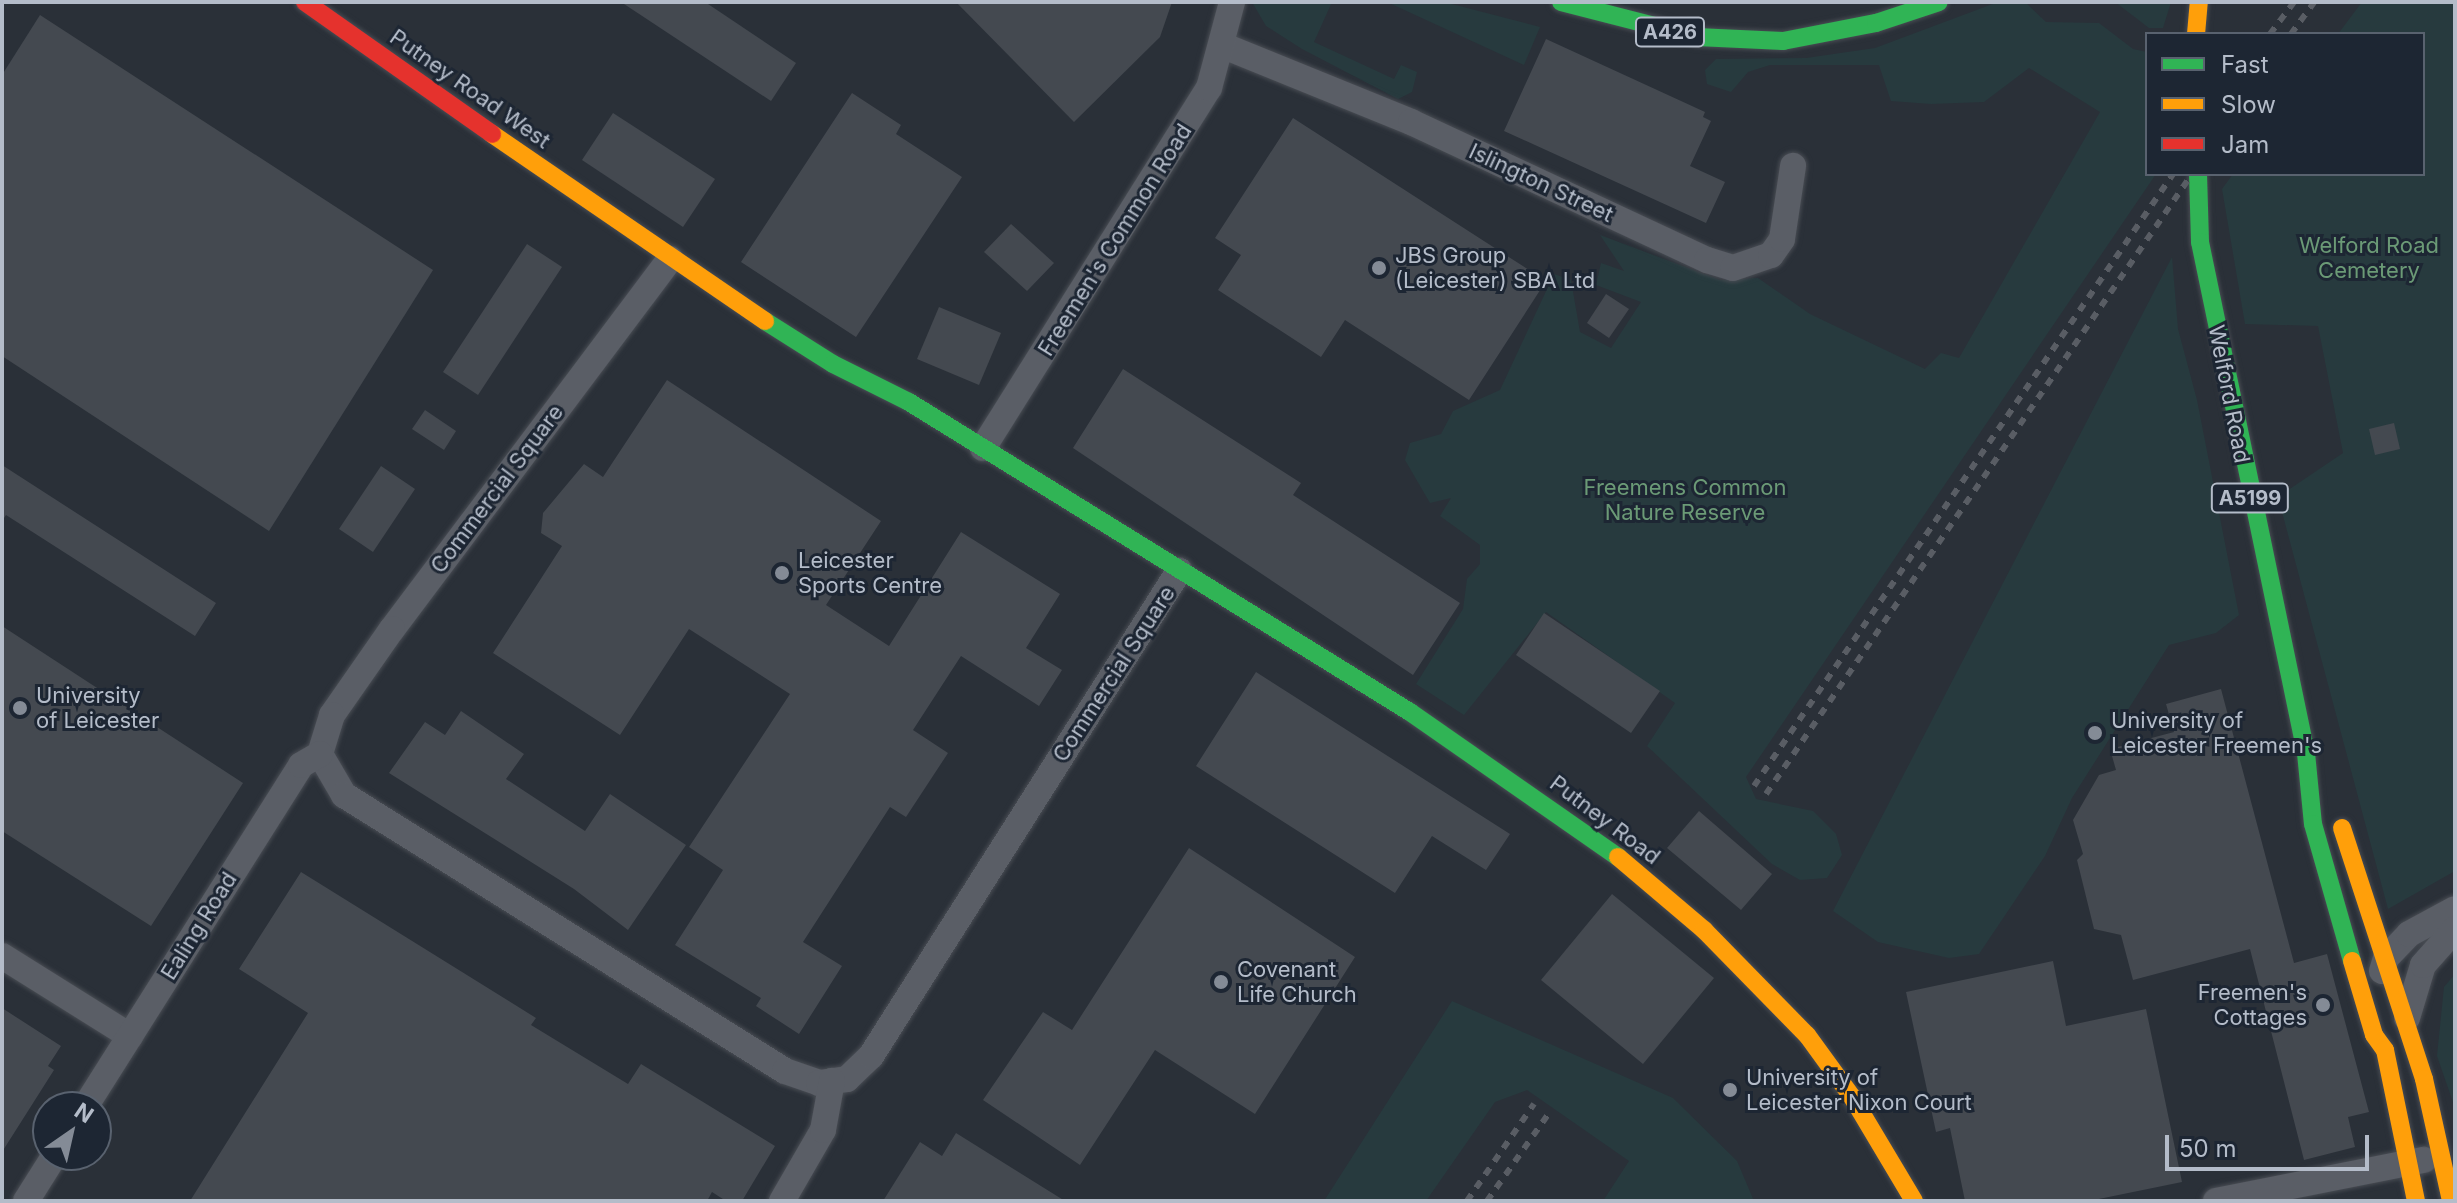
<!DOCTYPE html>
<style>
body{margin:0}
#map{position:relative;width:2457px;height:1203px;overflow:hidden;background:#2a3038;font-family:Inter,sans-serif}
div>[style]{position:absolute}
.green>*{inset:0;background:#273a3e}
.building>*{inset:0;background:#444950}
.roads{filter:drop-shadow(0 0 2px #484c53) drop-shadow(0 0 2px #484c53)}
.street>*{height:26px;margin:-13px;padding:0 13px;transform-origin:13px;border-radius:13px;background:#5a5e66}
.fast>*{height:18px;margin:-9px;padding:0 9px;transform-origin:9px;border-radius:9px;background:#30b455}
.slow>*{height:18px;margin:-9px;padding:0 9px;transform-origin:9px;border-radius:9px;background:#ff9f0a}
.jam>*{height:18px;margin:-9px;padding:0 9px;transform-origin:9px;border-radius:9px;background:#e5322d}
.rail>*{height:6px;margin-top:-3px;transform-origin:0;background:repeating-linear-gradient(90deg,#595d64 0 8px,transparent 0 16px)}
.dots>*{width:22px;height:22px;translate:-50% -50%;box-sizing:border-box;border:4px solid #1d2633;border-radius:50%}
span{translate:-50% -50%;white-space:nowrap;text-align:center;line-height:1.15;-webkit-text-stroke:6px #1d2633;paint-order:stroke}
.shield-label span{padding:2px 6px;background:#1d2633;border:2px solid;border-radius:6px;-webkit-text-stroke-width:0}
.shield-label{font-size:20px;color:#b4bcc9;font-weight:700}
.street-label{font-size:22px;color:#b4bcc9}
.park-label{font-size:22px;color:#6b9a76}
.poi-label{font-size:22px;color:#b4bcc9}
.left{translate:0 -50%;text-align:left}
.right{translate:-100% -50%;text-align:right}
.frame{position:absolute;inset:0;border:4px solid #b4bcc9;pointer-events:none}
.legend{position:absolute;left:2145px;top:32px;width:280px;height:144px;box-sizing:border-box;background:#1d2633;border:2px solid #59626f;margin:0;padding:10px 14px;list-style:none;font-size:24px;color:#b4bcc9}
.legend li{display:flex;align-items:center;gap:16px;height:40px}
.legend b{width:40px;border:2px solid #59626f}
.north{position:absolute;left:32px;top:1091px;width:80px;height:80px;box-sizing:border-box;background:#1d2633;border:2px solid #59626f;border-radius:50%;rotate:34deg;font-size:22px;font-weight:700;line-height:32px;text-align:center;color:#b4bcc9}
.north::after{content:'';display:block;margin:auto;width:28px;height:36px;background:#848b96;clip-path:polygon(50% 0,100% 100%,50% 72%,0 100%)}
.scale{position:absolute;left:2165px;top:1135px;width:204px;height:36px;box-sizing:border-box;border:4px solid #b4bcc9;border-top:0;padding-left:10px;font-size:24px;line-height:28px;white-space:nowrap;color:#b4bcc9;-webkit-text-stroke:6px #1d2633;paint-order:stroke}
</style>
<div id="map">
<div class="green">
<div style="clip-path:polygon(1252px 2px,1332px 2px,1314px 42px,1394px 79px,1401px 65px,1417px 72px,1412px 92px,1398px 99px,1302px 49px,1266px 26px)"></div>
<div style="clip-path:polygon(1387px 2px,1444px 2px,1540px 27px,1524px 65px)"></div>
<div style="clip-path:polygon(1998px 2px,2025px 2px,2046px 22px,2099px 23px,2133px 49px,2147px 52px,2147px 174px,2156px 174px,1746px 777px,1756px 799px,1813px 811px,1836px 834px,1842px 855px,1827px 878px,1800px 880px,1772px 864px,1647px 746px,1675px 703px,1546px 612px,1464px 715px,1416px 684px,1463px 609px,1467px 579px,1480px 564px,1480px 545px,1440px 516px,1451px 498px,1430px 503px,1405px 460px,1410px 443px,1441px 434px,1453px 411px,1500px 390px,1554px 274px,1571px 280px,1580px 332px,1611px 348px,1641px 302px,1596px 285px,1601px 263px,1624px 271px,1600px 235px,1720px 280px,1758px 278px,1810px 314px,1925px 369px,1941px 353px,1959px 358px,2100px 112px,2029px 68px,1984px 102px,1931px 104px,1891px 101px,1879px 65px,1770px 65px,1748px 72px,1731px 92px,1707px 84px,1705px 70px,1716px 59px,1806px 58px,1875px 48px)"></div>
<div style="clip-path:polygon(2115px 2px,2171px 2px,2163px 28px,2149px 28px)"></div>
<div style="clip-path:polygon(2362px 2px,2455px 2px,2455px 871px,2388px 909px,2278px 497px,2343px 453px,2318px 326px,2245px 324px,2222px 189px,2233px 174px,2423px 174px,2423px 34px,2338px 34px)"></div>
<div style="clip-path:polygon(2172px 257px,2178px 329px,2197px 400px,2239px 615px,2216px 633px,2169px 645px,2072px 798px,2045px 856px,1979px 954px,1949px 958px,1878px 942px,1833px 911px)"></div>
<div style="clip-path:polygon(2455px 974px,2455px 1108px,2437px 1056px,2444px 987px)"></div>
<div style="clip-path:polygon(1452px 1001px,1673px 1098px,1737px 1161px,1754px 1201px,1603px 1201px,1629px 1161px,1527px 1090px,1495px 1102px,1426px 1201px,1324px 1201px)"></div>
</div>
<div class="building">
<div style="clip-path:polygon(621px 2px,705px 2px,796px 63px,771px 101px)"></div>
<div style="clip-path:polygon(956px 2px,1172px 2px,1160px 37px,1074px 122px)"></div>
<div style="clip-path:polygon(40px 15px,433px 270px,269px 531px,2px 356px,2px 75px)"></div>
<div style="clip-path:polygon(1546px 39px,1705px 112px,1703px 117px,1711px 121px,1690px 166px,1725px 182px,1706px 223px,1504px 131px)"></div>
<div style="clip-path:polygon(852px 93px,901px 125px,896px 134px,962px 177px,856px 337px,741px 262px)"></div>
<div style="clip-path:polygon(613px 113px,715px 179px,683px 227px,582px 160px)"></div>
<div style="clip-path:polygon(1293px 118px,1546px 281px,1469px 400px,1345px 320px,1321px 357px,1218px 290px,1241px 255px,1215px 238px)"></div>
<div style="clip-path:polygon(1011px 224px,1054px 263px,1027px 291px,984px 252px)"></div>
<div style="clip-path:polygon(527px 244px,562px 267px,478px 395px,443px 372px)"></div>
<div style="clip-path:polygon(1606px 294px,1629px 309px,1609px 338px,1587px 323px)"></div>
<div style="clip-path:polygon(939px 307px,1001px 333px,979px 385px,917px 359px)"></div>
<div style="clip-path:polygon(1123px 369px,1301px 483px,1293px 495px,1460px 603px,1413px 675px,1073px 448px)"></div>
<div style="clip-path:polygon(667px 380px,881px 521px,826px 605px,889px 646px,961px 532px,1060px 594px,1026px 648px,1062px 670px,1039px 706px,961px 656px,913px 730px,948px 753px,906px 817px,890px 807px,803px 942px,842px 966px,799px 1034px,756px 1006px,761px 998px,675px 945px,723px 870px,689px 847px,790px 694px,689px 629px,620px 735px,493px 653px,562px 546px,541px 533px,543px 513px,584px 464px,603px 477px)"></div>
<div style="clip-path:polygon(425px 410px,456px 431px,444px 450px,412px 429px)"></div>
<div style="clip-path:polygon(2394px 423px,2400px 449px,2375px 455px,2369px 429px)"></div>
<div style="clip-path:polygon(2px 465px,216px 603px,195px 636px,6px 515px,2px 521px)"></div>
<div style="clip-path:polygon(381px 466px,415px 489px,373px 552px,339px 529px)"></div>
<div style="clip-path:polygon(1544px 613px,1660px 691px,1631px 733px,1516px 655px)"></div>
<div style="clip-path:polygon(2px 626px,243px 783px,151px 926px,2px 831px)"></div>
<div style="clip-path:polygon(1256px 672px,1510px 834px,1486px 870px,1432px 836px,1395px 893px,1196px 766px)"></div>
<div style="clip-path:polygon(2221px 689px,2294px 963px,2327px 954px,2369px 1112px,2348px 1117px,2355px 1147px,2304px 1160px,2250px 949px,2133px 980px,2121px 935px,2094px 929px,2077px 860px,2083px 854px,2073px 820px,2099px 775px,2116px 770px,2110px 749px,2174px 732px,2166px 704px)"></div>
<div style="clip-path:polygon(461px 711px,524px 754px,506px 779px,585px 831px,610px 794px,686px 845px,628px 930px,574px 889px,389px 773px,425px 722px,445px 735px)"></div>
<div style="clip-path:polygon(1699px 811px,1772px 874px,1741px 910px,1667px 848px)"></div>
<div style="clip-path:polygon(1189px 848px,1355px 957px,1255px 1114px,1155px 1050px,1080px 1165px,983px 1100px,1043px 1012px,1072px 1030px)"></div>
<div style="clip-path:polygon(301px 872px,536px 1018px,531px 1025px,628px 1084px,641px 1064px,775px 1146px,742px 1201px,726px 1201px,712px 1192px,707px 1201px,190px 1201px,308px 1013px,239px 969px)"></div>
<div style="clip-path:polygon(1612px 894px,1714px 978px,1643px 1064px,1541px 980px)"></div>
<div style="clip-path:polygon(2053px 961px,2066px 1026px,2146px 1009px,2182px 1182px,2089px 1201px,1965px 1201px,1950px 1128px,1936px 1132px,1906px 992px)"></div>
<div style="clip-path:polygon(2px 1008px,61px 1046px,48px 1066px,54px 1070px,2px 1152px)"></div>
<div style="clip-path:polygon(956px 1133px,1065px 1201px,883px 1201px,920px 1142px,942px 1156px)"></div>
</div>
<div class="roads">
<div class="street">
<div style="left:1224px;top:46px;width:202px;rotate:22.1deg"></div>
<div style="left:1411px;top:122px;width:327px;rotate:25deg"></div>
<div style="left:1707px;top:260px;width:27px;rotate:17deg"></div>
<div style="left:1733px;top:268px;width:40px;rotate:-18.9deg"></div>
<div style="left:1771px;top:255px;width:19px;rotate:-55deg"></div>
<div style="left:1782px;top:239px;width:74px;rotate:-81.4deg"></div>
<div style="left:670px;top:259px;width:463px;rotate:126.9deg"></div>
<div style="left:392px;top:629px;width:105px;rotate:124.9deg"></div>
<div style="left:332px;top:715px;width:41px;rotate:107.1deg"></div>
<div style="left:320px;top:754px;width:48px;rotate:59.7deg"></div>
<div style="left:344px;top:795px;width:520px;rotate:32.04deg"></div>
<div style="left:785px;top:1071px;width:36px;rotate:19deg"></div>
<div style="left:819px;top:1083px;width:28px;rotate:-8deg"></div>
<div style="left:847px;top:1079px;width:33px;rotate:-44deg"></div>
<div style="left:871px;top:1056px;width:575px;rotate:-57.58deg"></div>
<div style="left:983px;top:448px;width:425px;rotate:-57.9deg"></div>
<div style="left:1209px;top:88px;width:89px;rotate:-75deg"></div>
<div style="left:2px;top:956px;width:151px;rotate:32deg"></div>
<div style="left:2382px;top:971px;width:14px;rotate:-73deg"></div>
<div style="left:2386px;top:958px;width:33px;rotate:-46deg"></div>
<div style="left:2409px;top:934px;width:52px;rotate:-28.5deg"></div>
<div style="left:2407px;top:1018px;width:55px;rotate:-73.2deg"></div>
<div style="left:2423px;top:965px;width:48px;rotate:-48.4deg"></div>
<div style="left:85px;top:1107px;width:404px;rotate:-57.7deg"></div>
<div style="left:301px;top:765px;width:22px;rotate:-30deg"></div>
<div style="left:26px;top:1201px;width:54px;rotate:-57.8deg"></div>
<div style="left:782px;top:1201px;width:82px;rotate:-60deg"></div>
<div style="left:823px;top:1130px;width:50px;rotate:-79.6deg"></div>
<div style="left:2216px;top:1201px;width:212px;rotate:-11.2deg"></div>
</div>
<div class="fast">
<div style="left:1561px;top:2px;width:140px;rotate:14.4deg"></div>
<div style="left:1697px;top:37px;width:86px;rotate:2.7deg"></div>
<div style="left:1783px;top:41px;width:95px;rotate:-11deg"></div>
<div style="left:1876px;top:23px;width:66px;rotate:-18.4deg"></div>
<div style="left:2198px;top:174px;width:68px;rotate:88.3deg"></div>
<div style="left:2200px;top:242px;width:522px;rotate:78.28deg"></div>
<div style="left:2306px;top:753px;width:71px;rotate:84.4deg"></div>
<div style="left:2313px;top:824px;width:142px;rotate:74.1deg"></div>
<div style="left:765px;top:321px;width:80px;rotate:32.3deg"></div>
<div style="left:833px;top:364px;width:85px;rotate:26.6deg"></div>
<div style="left:909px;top:402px;width:589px;rotate:31.75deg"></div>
<div style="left:1410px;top:712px;width:254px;rotate:34.9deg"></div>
</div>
<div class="slow">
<div style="left:2196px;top:34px;width:32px;rotate:-85deg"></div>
<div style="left:492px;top:134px;width:331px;rotate:34.4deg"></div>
<div style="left:2342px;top:828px;width:264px;rotate:71.9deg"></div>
<div style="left:2424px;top:1079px;width:125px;rotate:77.5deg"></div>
<div style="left:1618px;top:857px;width:113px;rotate:40.3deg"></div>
<div style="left:1704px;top:930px;width:147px;rotate:45.6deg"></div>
<div style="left:1807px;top:1035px;width:77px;rotate:54deg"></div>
<div style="left:1852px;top:1097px;width:121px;rotate:59.2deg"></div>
<div style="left:2352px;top:961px;width:77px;rotate:73.4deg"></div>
<div style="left:2374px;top:1035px;width:19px;rotate:54deg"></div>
<div style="left:2385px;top:1050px;width:154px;rotate:78.4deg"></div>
</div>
<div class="jam">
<div style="left:305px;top:2px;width:229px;rotate:35.2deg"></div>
</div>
</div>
<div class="rail">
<div style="left:2270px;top:34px;width:40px;rotate:-53deg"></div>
<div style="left:2291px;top:34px;width:39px;rotate:-54deg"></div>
<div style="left:1754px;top:786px;width:742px;rotate:-55.6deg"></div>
<div style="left:1766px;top:794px;width:752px;rotate:-55.51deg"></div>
<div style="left:1467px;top:1201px;width:118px;rotate:-55.4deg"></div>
<div style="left:1487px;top:1201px;width:108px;rotate:-54.8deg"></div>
</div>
<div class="dots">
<div style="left:1379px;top:268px;background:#848b96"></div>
<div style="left:782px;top:573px;background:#848b96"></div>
<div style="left:20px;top:708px;background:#848b96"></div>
<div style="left:2095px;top:733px;background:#848b96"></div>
<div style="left:1221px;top:982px;background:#848b96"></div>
<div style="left:2323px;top:1005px;background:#848b96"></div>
<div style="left:1730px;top:1090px;background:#848b96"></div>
</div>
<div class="shield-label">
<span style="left:1670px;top:32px">A426</span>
<span style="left:2250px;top:498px">A5199</span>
</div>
<div class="street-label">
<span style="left:470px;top:89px;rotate:35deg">Putney Road West</span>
<span style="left:1541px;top:183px;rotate:25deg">Islington Street</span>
<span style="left:1115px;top:240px;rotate:-58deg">Freemen's Common Road</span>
<span style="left:2229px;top:394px;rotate:79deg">Welford Road</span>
<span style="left:497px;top:489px;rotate:-53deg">Commercial Square</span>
<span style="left:1114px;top:674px;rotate:-57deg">Commercial Square</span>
<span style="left:1605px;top:820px;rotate:37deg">Putney Road</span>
<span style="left:199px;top:926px;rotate:-58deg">Ealing Road</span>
</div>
<div class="park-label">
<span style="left:2369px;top:258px">Welford Road<br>Cemetery</span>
<span style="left:1685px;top:500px">Freemens Common<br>Nature Reserve</span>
</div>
<div class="poi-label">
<span class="left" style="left:1395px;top:268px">JBS Group<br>(Leicester) SBA Ltd</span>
<span class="left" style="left:798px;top:573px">Leicester<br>Sports Centre</span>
<span class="left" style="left:36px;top:708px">University<br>of Leicester</span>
<span class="left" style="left:2111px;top:733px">University of<br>Leicester Freemen's</span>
<span class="left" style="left:1237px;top:982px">Covenant<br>Life Church</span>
<span class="right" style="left:2307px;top:1005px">Freemen's<br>Cottages</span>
<span class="left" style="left:1746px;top:1090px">University of<br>Leicester Nixon Court</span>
</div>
<div class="frame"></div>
<ul class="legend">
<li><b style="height:10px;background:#30b455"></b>Fast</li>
<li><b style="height:10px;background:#ff9f0a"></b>Slow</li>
<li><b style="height:10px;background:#e5322d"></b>Jam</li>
</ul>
<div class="north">N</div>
<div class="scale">50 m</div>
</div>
